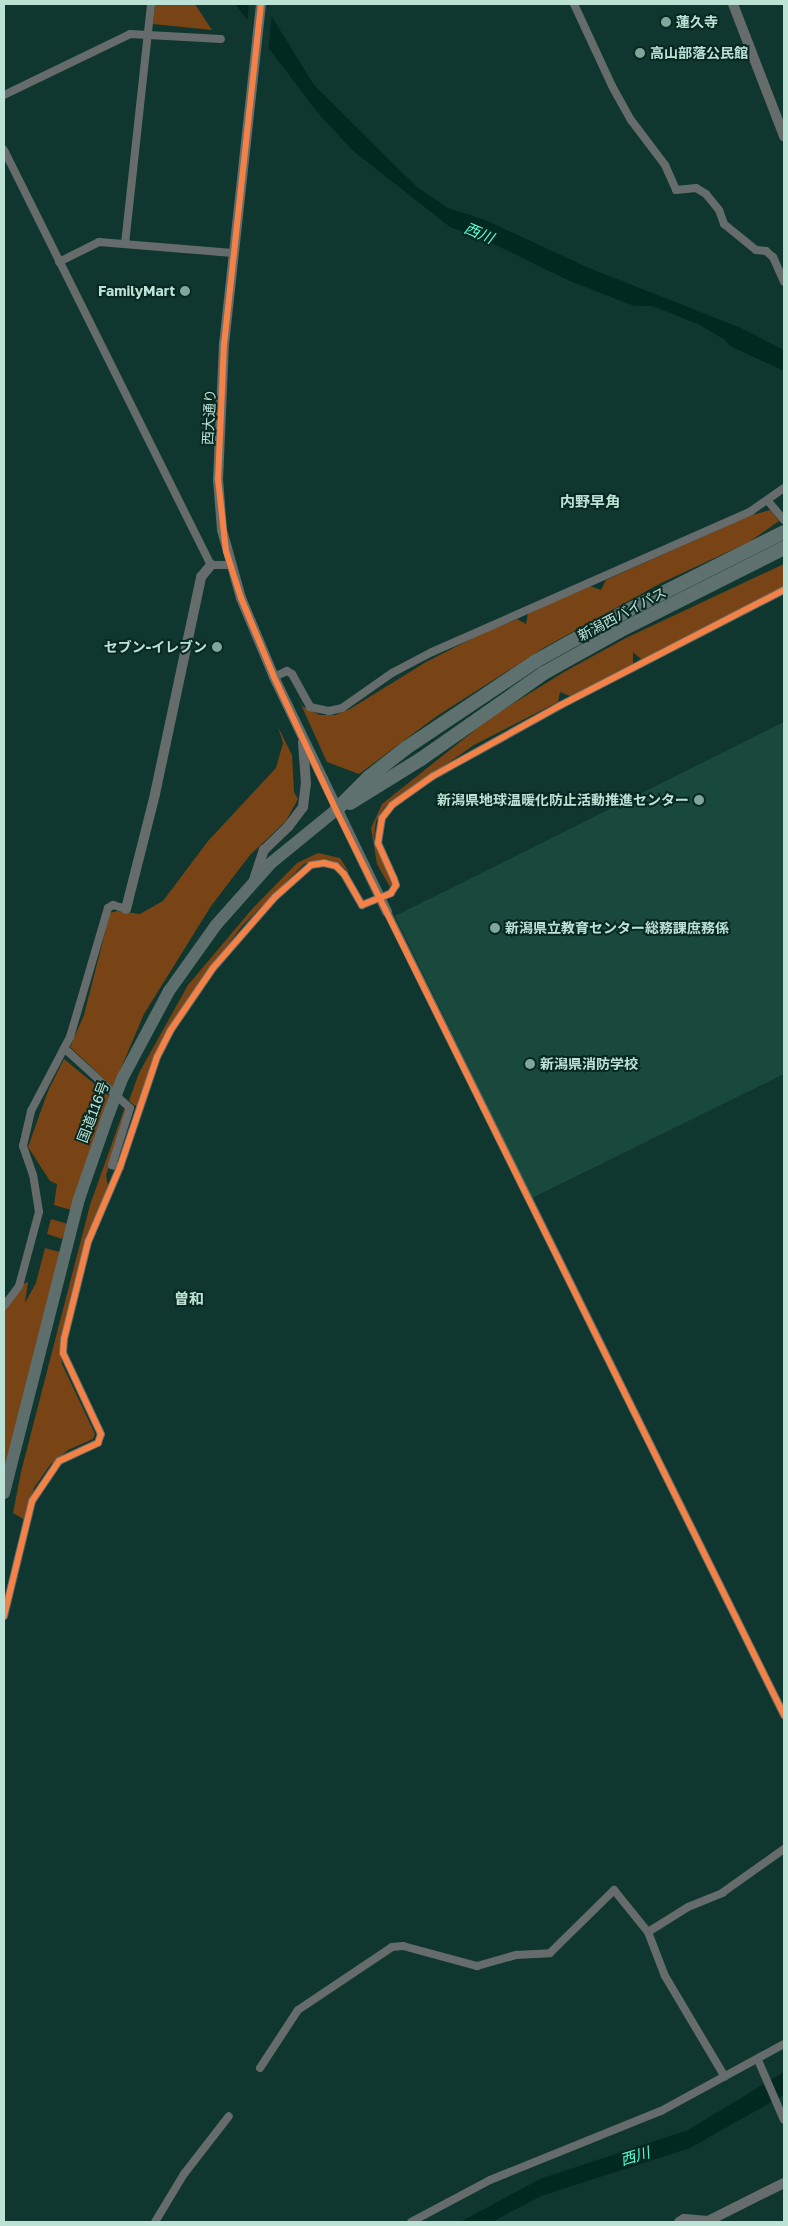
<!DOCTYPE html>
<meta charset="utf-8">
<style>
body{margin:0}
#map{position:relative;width:788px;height:2226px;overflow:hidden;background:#10372f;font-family:"Golos Text","Noto Sans JP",sans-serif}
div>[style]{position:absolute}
.built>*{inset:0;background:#19483d}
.green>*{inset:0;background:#784415}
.water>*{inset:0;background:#012920}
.pier>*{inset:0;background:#10372f}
.minor>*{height:8px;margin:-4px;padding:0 4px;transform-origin:4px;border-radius:4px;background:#656c6b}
.tertiary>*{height:10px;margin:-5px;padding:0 5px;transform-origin:5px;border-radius:5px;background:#656c6b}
.trunk>*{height:12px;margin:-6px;padding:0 6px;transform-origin:6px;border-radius:6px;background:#5e6e6c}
.motorway>*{height:14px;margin:-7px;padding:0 7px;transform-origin:7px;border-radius:7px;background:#5f716f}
.trunk-bridge>*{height:12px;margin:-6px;padding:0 6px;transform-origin:6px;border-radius:6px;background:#5e6e6c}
.cycleway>*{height:6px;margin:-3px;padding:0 3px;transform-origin:3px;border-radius:3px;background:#f48246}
.dots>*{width:14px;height:14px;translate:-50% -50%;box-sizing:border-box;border:2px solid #072921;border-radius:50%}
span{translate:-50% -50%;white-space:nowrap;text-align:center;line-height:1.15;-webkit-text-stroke:4px #072921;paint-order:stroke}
.poi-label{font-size:14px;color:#bce1d5;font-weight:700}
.left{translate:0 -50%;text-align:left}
.right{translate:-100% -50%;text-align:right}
.street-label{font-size:14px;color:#bce1d5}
.water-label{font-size:15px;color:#57fdd6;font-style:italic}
.neighbourhood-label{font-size:15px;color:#bce1d5;font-weight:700}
.frame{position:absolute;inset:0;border:5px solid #bce1d5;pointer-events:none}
</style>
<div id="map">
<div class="built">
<div style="clip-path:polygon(784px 722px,784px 1074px,532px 1198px,395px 916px)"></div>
</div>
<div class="green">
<div style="clip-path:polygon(155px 4px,195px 4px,212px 30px,153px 24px)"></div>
<div style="clip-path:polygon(770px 510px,779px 521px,749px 542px,661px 583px,545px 647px,437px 716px,359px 774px,327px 762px,298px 698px,302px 706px,320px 715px,335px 715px,350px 709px,426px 662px,483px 633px,517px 619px,526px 624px,528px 613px,590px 586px,601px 590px,606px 580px,749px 516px)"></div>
<div style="clip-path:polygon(784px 564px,784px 586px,642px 660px,633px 652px,633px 665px,570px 696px,560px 692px,558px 702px,474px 745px,385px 807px,376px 821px,374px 839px,392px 885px,390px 887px,377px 864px,371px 828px,382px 804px,490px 718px,564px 672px,626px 638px)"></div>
<div style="clip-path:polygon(278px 727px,292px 755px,294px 792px,298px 799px,286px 821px,250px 855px,211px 906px,144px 1014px,113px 1087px,70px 1047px,84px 1015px,110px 913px,117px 911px,140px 914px,163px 901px,208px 841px,276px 768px,283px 743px)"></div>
<div style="clip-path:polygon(318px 853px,340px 858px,349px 872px,338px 863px,322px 859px,304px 864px,242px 926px,188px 998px,164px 1038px,137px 1107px,129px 1101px,139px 1073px,188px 985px,253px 908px,297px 863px)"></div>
<div style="clip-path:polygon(64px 1059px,109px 1096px,71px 1210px,54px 1205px,57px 1184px,50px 1181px,28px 1147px,48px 1091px)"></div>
<div style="clip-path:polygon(125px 1107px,127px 1114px,106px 1175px,108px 1186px,85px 1240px,60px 1350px,62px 1364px,95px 1434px,93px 1439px,68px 1450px,50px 1465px,34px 1488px,25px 1520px,13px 1513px,21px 1472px,90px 1205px)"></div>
<div style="clip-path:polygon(51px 1219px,68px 1224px,62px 1239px,47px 1234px)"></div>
<div style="clip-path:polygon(45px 1248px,60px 1252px,4px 1477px,4px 1307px,20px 1285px,28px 1282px,25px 1303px,36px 1283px)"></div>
</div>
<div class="water">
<div style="clip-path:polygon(235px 4px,264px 4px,314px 85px,417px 187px,448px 208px,485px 220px,589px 268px,741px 328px,784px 350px,784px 371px,730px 346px,724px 339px,698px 324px,652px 306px,634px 306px,570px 281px,479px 237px,450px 227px,352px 150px,318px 113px)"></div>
<div style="clip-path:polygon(784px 2072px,784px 2095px,690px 2148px,541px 2196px,492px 2222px,460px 2222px,540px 2179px,688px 2130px)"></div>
</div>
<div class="pier">
<div style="clip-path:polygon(249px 4px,267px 4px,272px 12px,268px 53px,247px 24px)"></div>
</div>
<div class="minor">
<div style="left:574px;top:4px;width:90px;rotate:65.1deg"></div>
<div style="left:612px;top:86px;width:39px;rotate:61deg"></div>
<div style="left:631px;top:120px;width:56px;rotate:52.9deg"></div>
<div style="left:665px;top:165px;width:27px;rotate:66deg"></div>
<div style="left:676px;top:190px;width:20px;rotate:-6deg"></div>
<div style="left:696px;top:188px;width:12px;rotate:31deg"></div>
<div style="left:706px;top:194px;width:21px;rotate:51deg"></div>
<div style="left:719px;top:210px;width:15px;rotate:70deg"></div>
<div style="left:724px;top:224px;width:41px;rotate:39.1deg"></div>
<div style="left:756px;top:250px;width:10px;rotate:6deg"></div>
<div style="left:766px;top:251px;width:9px;rotate:41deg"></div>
<div style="left:773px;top:257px;width:27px;rotate:66deg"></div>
<div style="left:4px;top:95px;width:140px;rotate:-25.8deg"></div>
<div style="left:130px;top:34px;width:91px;rotate:3.1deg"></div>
<div style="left:4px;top:150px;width:464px;rotate:63.5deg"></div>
<div style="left:211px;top:565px;width:20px"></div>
<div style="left:125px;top:244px;width:241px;rotate:-83.8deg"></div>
<div style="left:59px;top:262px;width:45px;rotate:-26.6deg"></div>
<div style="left:99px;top:242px;width:134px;rotate:4.7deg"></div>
<div style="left:768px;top:501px;width:25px;rotate:50deg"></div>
<div style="left:274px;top:677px;width:14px;rotate:-25deg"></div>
<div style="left:287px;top:671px;width:6px;rotate:31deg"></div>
<div style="left:292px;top:674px;width:38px;rotate:61deg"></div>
<div style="left:310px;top:707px;width:19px;rotate:12deg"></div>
<div style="left:329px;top:711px;width:13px;rotate:-13deg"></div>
<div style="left:342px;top:708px;width:61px;rotate:-35deg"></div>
<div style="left:392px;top:673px;width:45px;rotate:-27.7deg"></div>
<div style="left:432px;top:652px;width:349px;rotate:-23.8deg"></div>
<div style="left:751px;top:511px;width:40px;rotate:-34.9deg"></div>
<div style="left:387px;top:912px;width:896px;rotate:63.69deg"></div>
<div style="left:64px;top:1048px;width:89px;rotate:42.3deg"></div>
<div style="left:130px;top:1108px;width:60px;rotate:107.5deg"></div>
<div style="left:112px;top:1165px;width:8px;rotate:14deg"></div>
<div style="left:4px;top:1306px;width:25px;rotate:-53deg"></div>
<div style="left:19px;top:1286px;width:77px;rotate:-74.9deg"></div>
<div style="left:39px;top:1212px;width:37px;rotate:-99deg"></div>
<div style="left:33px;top:1175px;width:31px;rotate:-109deg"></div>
<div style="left:23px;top:1146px;width:36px;rotate:-77deg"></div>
<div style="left:31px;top:1111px;width:84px;rotate:-62.2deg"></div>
<div style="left:70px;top:1037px;width:134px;rotate:-73.6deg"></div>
<div style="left:108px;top:908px;width:6px;rotate:-31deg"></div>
<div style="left:113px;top:905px;width:14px;rotate:17deg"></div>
<div style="left:4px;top:1616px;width:118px;rotate:-76.3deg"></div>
<div style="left:32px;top:1501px;width:48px;rotate:-56deg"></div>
<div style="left:59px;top:1461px;width:43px;rotate:-24.8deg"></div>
<div style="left:98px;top:1443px;width:9px;rotate:-72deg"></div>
<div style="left:101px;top:1434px;width:89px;rotate:-115.1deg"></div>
<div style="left:63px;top:1353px;width:14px;rotate:-86deg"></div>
<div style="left:64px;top:1339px;width:100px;rotate:-76.1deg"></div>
<div style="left:88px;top:1242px;width:82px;rotate:-66.9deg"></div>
<div style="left:120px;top:1167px;width:116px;rotate:-71.4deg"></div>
<div style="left:157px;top:1057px;width:29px;rotate:-63deg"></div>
<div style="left:170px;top:1031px;width:76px;rotate:-55.7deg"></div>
<div style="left:213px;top:968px;width:94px;rotate:-48.9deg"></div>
<div style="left:275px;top:897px;width:48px;rotate:-41.6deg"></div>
<div style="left:311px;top:865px;width:13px;rotate:-9deg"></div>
<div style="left:324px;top:863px;width:12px;rotate:14deg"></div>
<div style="left:336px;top:866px;width:11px;rotate:45deg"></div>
<div style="left:344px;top:874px;width:36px;rotate:60deg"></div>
<div style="left:362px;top:905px;width:31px;rotate:-22deg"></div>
<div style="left:391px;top:893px;width:9px;rotate:-58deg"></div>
<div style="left:396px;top:885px;width:6px;rotate:-108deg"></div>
<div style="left:394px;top:879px;width:39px;rotate:-114deg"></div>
<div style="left:378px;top:843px;width:25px;rotate:-81deg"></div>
<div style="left:382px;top:818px;width:16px;rotate:-52deg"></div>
<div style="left:392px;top:805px;width:50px;rotate:-35.3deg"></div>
<div style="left:433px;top:776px;width:146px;rotate:-29deg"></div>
<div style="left:561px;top:705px;width:251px;rotate:-27.3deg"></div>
<div style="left:648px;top:1932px;width:47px;rotate:-32deg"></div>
<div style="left:688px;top:1907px;width:37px;rotate:-22deg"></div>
<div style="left:722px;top:1893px;width:76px;rotate:-35.4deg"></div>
<div style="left:758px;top:2060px;width:65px;rotate:66.6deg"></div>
<div style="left:260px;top:2068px;width:69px;rotate:-56.8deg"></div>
<div style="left:298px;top:2010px;width:113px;rotate:-33.8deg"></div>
<div style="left:392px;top:1947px;width:11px;rotate:-5deg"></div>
<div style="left:403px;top:1946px;width:77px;rotate:15.1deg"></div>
<div style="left:477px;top:1966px;width:41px;rotate:-15.8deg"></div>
<div style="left:516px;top:1955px;width:34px;rotate:-3deg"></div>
<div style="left:550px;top:1953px;width:90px;rotate:-44.5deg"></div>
<div style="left:614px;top:1890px;width:54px;rotate:51deg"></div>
<div style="left:648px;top:1932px;width:47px;rotate:68.9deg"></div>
<div style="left:665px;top:1976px;width:117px;rotate:59.3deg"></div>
<div style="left:155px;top:2222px;width:56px;rotate:-58.9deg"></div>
<div style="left:184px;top:2174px;width:73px;rotate:-52.2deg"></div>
<div style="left:411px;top:2222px;width:89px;rotate:-28deg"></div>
<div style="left:490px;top:2180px;width:184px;rotate:-22deg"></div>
<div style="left:661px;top:2111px;width:140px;rotate:-28.6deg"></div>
</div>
<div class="tertiary">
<div style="left:261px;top:4px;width:341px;rotate:96.2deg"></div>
<div style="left:224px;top:343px;width:136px;rotate:92.5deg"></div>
<div style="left:218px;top:479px;width:51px;rotate:85.5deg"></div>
<div style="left:222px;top:530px;width:71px;rotate:74.4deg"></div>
<div style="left:241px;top:598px;width:86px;rotate:67.3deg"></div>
<div style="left:274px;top:677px;width:261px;rotate:64.3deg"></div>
<div style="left:733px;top:4px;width:142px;rotate:68.9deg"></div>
<div style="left:253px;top:883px;width:35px;rotate:-72deg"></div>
<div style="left:264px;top:850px;width:33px;rotate:-44deg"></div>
<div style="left:288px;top:827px;width:25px;rotate:-53deg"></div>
<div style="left:303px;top:807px;width:23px;rotate:-83deg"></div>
<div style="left:306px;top:784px;width:42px;rotate:-94.1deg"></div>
<div style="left:126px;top:909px;width:119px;rotate:-75.8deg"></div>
<div style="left:155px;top:794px;width:222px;rotate:-78deg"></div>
<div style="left:201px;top:577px;width:16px;rotate:-50deg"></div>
<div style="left:679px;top:2222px;width:6px;rotate:-31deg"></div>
<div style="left:684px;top:2219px;width:24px;rotate:5deg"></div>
<div style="left:708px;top:2221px;width:85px;rotate:-26.6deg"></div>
</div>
<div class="trunk">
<div style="left:123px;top:1077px;width:98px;rotate:-61.9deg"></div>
<div style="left:169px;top:991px;width:81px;rotate:-54.5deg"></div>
<div style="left:216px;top:925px;width:83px;rotate:-48.4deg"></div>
<div style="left:271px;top:863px;width:84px;rotate:-39.2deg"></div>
<div style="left:4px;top:1493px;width:303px;rotate:-75.7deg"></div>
<div style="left:79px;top:1199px;width:91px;rotate:-70.8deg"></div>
</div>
<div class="motorway">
<div style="left:350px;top:803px;width:84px;rotate:-31.8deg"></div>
<div style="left:421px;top:759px;width:150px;rotate:-35deg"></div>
<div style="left:544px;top:673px;width:86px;rotate:-29.2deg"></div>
<div style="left:619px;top:631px;width:185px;rotate:-26.7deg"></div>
<div style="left:336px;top:810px;width:47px;rotate:-45deg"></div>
<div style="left:369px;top:777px;width:47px;rotate:-38.1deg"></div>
<div style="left:406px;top:748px;width:156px;rotate:-33.8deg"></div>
<div style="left:536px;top:661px;width:88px;rotate:-29.2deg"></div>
<div style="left:613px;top:618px;width:191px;rotate:-26.7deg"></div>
</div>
<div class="trunk-bridge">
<div style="left:109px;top:1113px;width:39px;rotate:-69deg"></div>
</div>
<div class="cycleway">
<div style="left:261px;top:4px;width:341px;rotate:96.2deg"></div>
<div style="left:224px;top:343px;width:136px;rotate:92.5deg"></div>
<div style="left:218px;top:479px;width:72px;rotate:83.7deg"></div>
<div style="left:226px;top:551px;width:49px;rotate:72.3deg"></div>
<div style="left:241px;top:598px;width:86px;rotate:67.3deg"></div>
<div style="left:274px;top:677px;width:147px;rotate:65deg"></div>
<div style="left:336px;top:810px;width:1010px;rotate:63.66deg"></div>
<div style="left:4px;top:1616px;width:118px;rotate:-76.3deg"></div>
<div style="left:32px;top:1501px;width:48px;rotate:-56deg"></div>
<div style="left:59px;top:1461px;width:43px;rotate:-24.8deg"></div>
<div style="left:98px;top:1443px;width:9px;rotate:-72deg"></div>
<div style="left:101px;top:1434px;width:89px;rotate:-115.1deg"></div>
<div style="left:63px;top:1353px;width:14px;rotate:-86deg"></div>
<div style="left:64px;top:1339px;width:100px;rotate:-76.1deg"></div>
<div style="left:88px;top:1242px;width:82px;rotate:-66.9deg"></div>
<div style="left:120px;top:1167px;width:116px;rotate:-71.4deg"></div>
<div style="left:157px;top:1057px;width:29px;rotate:-63deg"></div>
<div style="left:170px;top:1031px;width:76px;rotate:-55.7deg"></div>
<div style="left:213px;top:968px;width:94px;rotate:-48.9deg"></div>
<div style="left:275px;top:897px;width:48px;rotate:-41.6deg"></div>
<div style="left:311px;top:865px;width:13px;rotate:-9deg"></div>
<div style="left:324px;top:863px;width:12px;rotate:14deg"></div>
<div style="left:336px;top:866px;width:11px;rotate:45deg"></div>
<div style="left:344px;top:874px;width:36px;rotate:60deg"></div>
<div style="left:362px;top:905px;width:31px;rotate:-22deg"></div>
<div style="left:391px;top:893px;width:9px;rotate:-58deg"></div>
<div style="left:396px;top:885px;width:6px;rotate:-108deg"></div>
<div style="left:394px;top:879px;width:39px;rotate:-114deg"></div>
<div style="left:378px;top:843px;width:25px;rotate:-81deg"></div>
<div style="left:382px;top:818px;width:16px;rotate:-52deg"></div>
<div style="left:392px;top:805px;width:50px;rotate:-35.3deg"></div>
<div style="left:433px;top:776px;width:146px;rotate:-29deg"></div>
<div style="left:561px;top:705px;width:251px;rotate:-27.3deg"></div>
</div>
<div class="dots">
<div style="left:666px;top:22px;background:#80a69b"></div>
<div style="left:640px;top:53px;background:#80a69b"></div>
<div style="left:185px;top:291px;background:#80a69b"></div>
<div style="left:217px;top:647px;background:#80a69b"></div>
<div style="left:699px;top:800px;background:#80a69b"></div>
<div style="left:495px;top:928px;background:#80a69b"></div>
<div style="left:530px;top:1064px;background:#80a69b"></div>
</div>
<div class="poi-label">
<span class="left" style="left:676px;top:22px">蓮久寺</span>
<span class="left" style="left:650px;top:53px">高山部落公民館</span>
<span class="right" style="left:175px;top:291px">FamilyMart</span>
<span class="right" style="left:207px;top:647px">セブン-イレブン</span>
<span class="right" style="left:689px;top:800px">新潟県地球温暖化防止活動推進センター</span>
<span class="left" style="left:505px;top:928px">新潟県立教育センター総務課庶務係</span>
<span class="left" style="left:540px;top:1064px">新潟県消防学校</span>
</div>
<div class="street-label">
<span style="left:209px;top:417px;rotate:-87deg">西大通り</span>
<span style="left:622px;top:614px;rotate:-28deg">新潟西バイパス</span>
<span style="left:93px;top:1112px;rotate:-69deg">国道116号</span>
</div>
<div class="water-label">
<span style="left:479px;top:233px;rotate:23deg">西川</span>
<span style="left:635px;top:2156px;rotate:-17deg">西川</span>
</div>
<div class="neighbourhood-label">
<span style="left:590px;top:502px">内野早角</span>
<span style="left:189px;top:1299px">曽和</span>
</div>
<div class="frame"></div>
</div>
